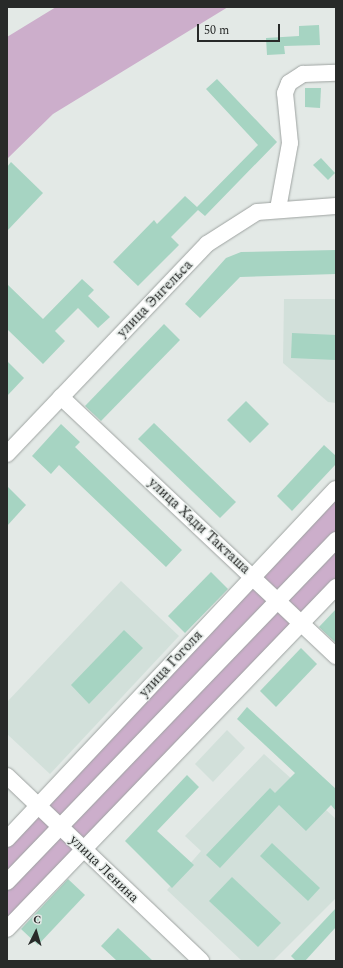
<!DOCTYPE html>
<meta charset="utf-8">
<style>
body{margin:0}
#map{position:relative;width:343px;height:968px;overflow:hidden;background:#e3e9e6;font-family:Spectral,serif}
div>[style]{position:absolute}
.built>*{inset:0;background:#d2e0da}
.green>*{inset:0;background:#ccaecb}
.building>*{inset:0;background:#a6d4c2}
.roads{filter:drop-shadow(0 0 1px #9ea3a1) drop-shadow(0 0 1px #9ea3a1)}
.minor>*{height:16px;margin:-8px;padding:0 8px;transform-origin:8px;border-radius:8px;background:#fff}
span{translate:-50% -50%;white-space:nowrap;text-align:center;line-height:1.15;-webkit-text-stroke:3px #e3e9e6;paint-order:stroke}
.street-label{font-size:14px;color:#282a29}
.frame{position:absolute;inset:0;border:8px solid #282a29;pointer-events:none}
.north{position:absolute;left:16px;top:912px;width:40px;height:40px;-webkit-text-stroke:3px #e3e9e6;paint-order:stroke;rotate:5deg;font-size:11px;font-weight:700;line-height:16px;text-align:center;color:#282a29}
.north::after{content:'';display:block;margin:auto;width:14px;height:18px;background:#282a29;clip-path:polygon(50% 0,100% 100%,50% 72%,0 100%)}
.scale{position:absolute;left:197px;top:24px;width:83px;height:18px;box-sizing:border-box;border:2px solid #282a29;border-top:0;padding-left:5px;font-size:12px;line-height:14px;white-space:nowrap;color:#282a29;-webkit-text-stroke:3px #e3e9e6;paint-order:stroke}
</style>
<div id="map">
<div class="built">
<div style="clip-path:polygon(284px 299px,336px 299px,336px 403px,328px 402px,283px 363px)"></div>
<div style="clip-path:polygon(121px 581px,179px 636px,50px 774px,7px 734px,7px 702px)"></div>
<div style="clip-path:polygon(227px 730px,245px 748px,213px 782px,195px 764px)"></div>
<div style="clip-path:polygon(264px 754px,336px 819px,336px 898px,273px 961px,242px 961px,167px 890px,201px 851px,185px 836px)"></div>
</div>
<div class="green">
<div style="clip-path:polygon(56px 7px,228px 7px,53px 114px,7px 159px,7px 37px)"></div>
<div style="clip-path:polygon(336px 489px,336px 587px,7px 929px,7px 839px)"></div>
</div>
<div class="building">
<div style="clip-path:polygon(319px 25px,320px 45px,284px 46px,285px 54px,267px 55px,266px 38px,299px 36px,299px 26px)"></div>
<div style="clip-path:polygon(217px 79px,277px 142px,205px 216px,198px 210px,171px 237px,179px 245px,138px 286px,113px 262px,154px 220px,157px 224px,185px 196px,197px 207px,258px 145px,206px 89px)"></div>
<div style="clip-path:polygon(305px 88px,321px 88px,320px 108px,305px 107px)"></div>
<div style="clip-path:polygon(321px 158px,335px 173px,328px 180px,313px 165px)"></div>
<div style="clip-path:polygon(11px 162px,43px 193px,7px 231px,7px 167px)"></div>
<div style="clip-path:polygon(336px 250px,336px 274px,240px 277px,200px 318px,185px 304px,226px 258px,241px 252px)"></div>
<div style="clip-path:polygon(82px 279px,94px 290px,88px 296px,110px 317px,98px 328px,78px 308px,55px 331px,65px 341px,43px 364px,7px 329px,7px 284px,43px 319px)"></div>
<div style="clip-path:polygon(164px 324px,180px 340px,101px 421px,85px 406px)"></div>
<div style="clip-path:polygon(292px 333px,336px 335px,336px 360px,291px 358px)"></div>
<div style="clip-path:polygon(7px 361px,24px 378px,7px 396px)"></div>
<div style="clip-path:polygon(246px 401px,269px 424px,250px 443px,227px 420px)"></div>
<div style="clip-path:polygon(154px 423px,236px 502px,220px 518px,138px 439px)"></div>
<div style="clip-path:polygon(61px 424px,80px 442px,75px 447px,182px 550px,166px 567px,59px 465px,51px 474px,32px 456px)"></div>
<div style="clip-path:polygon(324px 445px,336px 456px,336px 464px,292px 511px,277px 496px)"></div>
<div style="clip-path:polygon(7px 486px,26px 505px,7px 526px)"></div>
<div style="clip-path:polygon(211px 572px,228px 589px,185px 633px,168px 616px)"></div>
<div style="clip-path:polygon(336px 609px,336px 643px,319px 627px)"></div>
<div style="clip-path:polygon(124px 630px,143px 648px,89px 704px,71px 685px)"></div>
<div style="clip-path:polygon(301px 648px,317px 664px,276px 707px,260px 691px)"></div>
<div style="clip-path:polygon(247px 707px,336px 789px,336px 811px,331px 805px,306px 831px,279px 805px,220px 868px,206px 855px,270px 788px,275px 793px,295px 773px,237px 719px)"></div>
<div style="clip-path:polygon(187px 775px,199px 787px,157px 831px,194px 865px,172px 888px,125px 841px)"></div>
<div style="clip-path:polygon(272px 843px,320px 888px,308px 901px,260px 856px)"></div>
<div style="clip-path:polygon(232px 877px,281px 923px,258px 947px,209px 901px)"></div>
<div style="clip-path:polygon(68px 879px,85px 895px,38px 945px,21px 929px)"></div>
<div style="clip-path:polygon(336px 908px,336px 927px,305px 961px,296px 961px,291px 956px)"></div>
<div style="clip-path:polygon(118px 928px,153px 961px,117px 961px,101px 946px)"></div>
</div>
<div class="roads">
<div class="minor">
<div style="left:278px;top:209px;width:67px;rotate:-79.7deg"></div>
<div style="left:290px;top:143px;width:50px;rotate:-95.7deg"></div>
<div style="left:285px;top:93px;width:11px;rotate:-68deg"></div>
<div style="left:289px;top:83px;width:17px;rotate:-33deg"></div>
<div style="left:303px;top:74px;width:33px;rotate:-2deg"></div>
<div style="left:61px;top:397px;width:378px;rotate:43.3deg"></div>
<div style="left:7px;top:454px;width:290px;rotate:-46.4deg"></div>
<div style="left:207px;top:244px;width:59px;rotate:-32.6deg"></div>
<div style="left:257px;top:212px;width:79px;rotate:-4.3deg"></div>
<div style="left:7px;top:776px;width:268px;rotate:43.6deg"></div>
<div style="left:7px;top:839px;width:480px;rotate:-46.8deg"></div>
<div style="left:7px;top:882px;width:475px;rotate:-46.1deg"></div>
<div style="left:7px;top:929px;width:475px;rotate:-46.1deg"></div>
</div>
</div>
<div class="street-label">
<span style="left:155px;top:299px;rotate:-46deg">улица Энгельса</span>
<span style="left:199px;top:526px;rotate:43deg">улица Хади Такташа</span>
<span style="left:171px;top:664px;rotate:-47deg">улица Гоголя</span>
<span style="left:104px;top:869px;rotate:44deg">улица Ленина</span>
</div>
<div class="frame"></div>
<div class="north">С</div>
<div class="scale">50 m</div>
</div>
